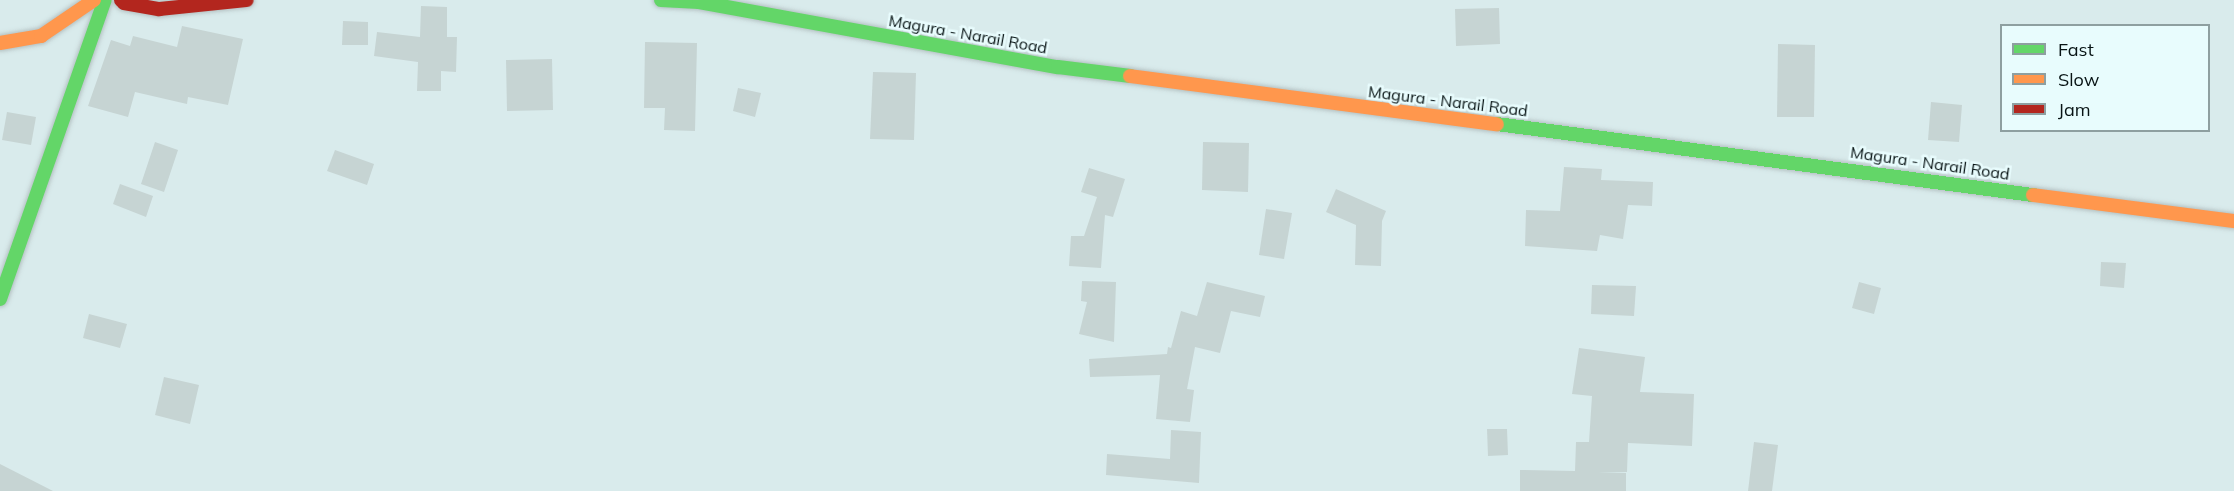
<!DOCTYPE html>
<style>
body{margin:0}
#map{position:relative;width:2234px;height:491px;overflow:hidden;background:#d9ebec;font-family:Mulish,sans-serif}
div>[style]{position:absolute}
.building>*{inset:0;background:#c6d4d3}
.roads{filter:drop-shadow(0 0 2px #b4c1c2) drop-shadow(0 0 2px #b4c1c2)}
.fast>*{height:14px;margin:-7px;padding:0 7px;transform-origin:7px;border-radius:7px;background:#63d668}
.slow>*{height:14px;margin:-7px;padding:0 7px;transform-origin:7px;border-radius:7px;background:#ff974d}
.jam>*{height:14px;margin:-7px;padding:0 7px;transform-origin:7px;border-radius:7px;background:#b3261e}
span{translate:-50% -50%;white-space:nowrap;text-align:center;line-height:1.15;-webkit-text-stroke:5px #e8fcfd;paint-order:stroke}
.street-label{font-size:16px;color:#081415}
.legend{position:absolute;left:2000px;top:24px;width:210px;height:108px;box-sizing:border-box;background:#e8fcfd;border:2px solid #8e9fa0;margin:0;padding:8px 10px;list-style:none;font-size:18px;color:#081415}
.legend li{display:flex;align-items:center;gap:12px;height:30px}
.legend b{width:30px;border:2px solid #8e9fa0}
</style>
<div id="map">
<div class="building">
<div style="clip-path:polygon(421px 6px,447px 7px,447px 37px,457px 37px,456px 72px,441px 71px,441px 91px,417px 91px,418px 62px,374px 56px,377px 32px,420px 37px)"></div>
<div style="clip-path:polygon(1499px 8px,1500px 44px,1456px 46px,1455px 9px)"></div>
<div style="clip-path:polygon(343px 21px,368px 22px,368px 45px,342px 45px)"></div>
<div style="clip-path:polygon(182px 26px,243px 39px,228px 105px,188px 97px,187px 104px,135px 92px,128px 117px,88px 106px,111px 40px,130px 46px,133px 36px,177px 47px)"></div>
<div style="clip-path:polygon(645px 42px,697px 43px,695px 131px,664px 130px,665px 108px,644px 108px)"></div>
<div style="clip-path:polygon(1778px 44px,1815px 45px,1814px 117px,1777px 117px)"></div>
<div style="clip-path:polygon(552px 59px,553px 110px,507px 111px,506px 60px)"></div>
<div style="clip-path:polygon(873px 72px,916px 73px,914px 140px,870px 139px)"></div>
<div style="clip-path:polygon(738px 88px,761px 93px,755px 117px,733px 111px)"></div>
<div style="clip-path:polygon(1931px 102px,1962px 105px,1959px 142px,1928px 140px)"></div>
<div style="clip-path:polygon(7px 112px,36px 117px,31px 145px,2px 140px)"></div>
<div style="clip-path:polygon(155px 142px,178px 150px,164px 192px,141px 184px)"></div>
<div style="clip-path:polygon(1203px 142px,1249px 143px,1248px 192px,1202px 190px)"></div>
<div style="clip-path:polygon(335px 150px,374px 164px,367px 185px,327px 171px)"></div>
<div style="clip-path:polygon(1564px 167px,1602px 169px,1601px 180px,1653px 182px,1652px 206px,1628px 205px,1623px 239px,1600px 235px,1597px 251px,1525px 246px,1526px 210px,1560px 211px)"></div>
<div style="clip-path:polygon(1089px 168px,1125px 179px,1113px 217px,1105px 215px,1101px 268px,1069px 266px,1071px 236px,1084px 236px,1097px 197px,1081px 192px)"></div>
<div style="clip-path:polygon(120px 184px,153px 196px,146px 217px,113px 204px)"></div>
<div style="clip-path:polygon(1336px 189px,1386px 211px,1382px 221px,1381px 266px,1355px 265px,1356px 225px,1326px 212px)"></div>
<div style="clip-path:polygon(1266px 209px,1292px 213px,1284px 259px,1259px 255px)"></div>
<div style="clip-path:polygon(2101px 262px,2126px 263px,2124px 288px,2100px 286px)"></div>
<div style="clip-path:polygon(1082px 281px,1116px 282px,1114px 342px,1079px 334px,1087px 302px,1081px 301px)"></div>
<div style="clip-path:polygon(1207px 282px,1265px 296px,1260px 317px,1231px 311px,1220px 353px,1195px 347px,1187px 389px,1194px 390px,1190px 422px,1156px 419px,1160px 375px,1090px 377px,1089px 359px,1167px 354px,1168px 347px,1171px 348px,1181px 311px,1197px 316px)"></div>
<div style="clip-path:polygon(1859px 282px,1881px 288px,1874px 314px,1852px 308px)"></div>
<div style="clip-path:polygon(1592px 285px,1636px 286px,1634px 316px,1591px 314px)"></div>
<div style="clip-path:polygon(89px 314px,127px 324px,120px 348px,83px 338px)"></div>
<div style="clip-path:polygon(1579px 348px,1645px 357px,1640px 392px,1694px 394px,1692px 446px,1628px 443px,1627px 472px,1598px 472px,1626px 473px,1626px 491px,1520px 491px,1520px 470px,1575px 471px,1576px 442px,1589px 442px,1592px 396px,1572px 394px)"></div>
<div style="clip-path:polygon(164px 377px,199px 385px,190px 424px,155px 415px)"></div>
<div style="clip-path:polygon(1487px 429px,1507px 429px,1508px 455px,1488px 456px)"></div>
<div style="clip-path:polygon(1171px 430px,1201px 432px,1199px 483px,1106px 475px,1107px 454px,1170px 459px)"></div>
<div style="clip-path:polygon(1754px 442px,1778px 445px,1772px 491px,1748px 491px)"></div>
<div style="clip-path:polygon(0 464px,53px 491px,0 491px)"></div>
</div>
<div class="roads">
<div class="fast">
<div style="left:661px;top:0;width:38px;rotate:3deg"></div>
<div style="left:699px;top:2px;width:365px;rotate:10.3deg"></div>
<div style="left:1058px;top:67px;width:73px;rotate:7.1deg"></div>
<div style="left:1497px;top:124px;width:541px;rotate:7.55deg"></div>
<div style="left:0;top:299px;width:317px;rotate:-70.7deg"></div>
</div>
<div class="slow">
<div style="left:0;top:43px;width:42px;rotate:-9.7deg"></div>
<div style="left:41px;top:36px;width:64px;rotate:-34.2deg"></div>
<div style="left:1130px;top:76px;width:370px;rotate:7.5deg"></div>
<div style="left:2033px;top:195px;width:203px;rotate:7.4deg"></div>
</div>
<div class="jam">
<div style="left:121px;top:0;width:4px;rotate:45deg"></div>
<div style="left:124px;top:3px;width:36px;rotate:10deg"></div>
<div style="left:159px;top:9px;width:88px;rotate:-5.8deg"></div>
</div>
</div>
<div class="street-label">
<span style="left:968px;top:34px;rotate:10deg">Magura - Narail Road</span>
<span style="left:1448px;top:101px;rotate:7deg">Magura - Narail Road</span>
<span style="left:1930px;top:163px;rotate:8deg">Magura - Narail Road</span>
</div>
<ul class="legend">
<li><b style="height:8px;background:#63d668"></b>Fast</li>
<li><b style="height:8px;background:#ff974d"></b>Slow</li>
<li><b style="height:8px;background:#b3261e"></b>Jam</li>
</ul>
</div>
